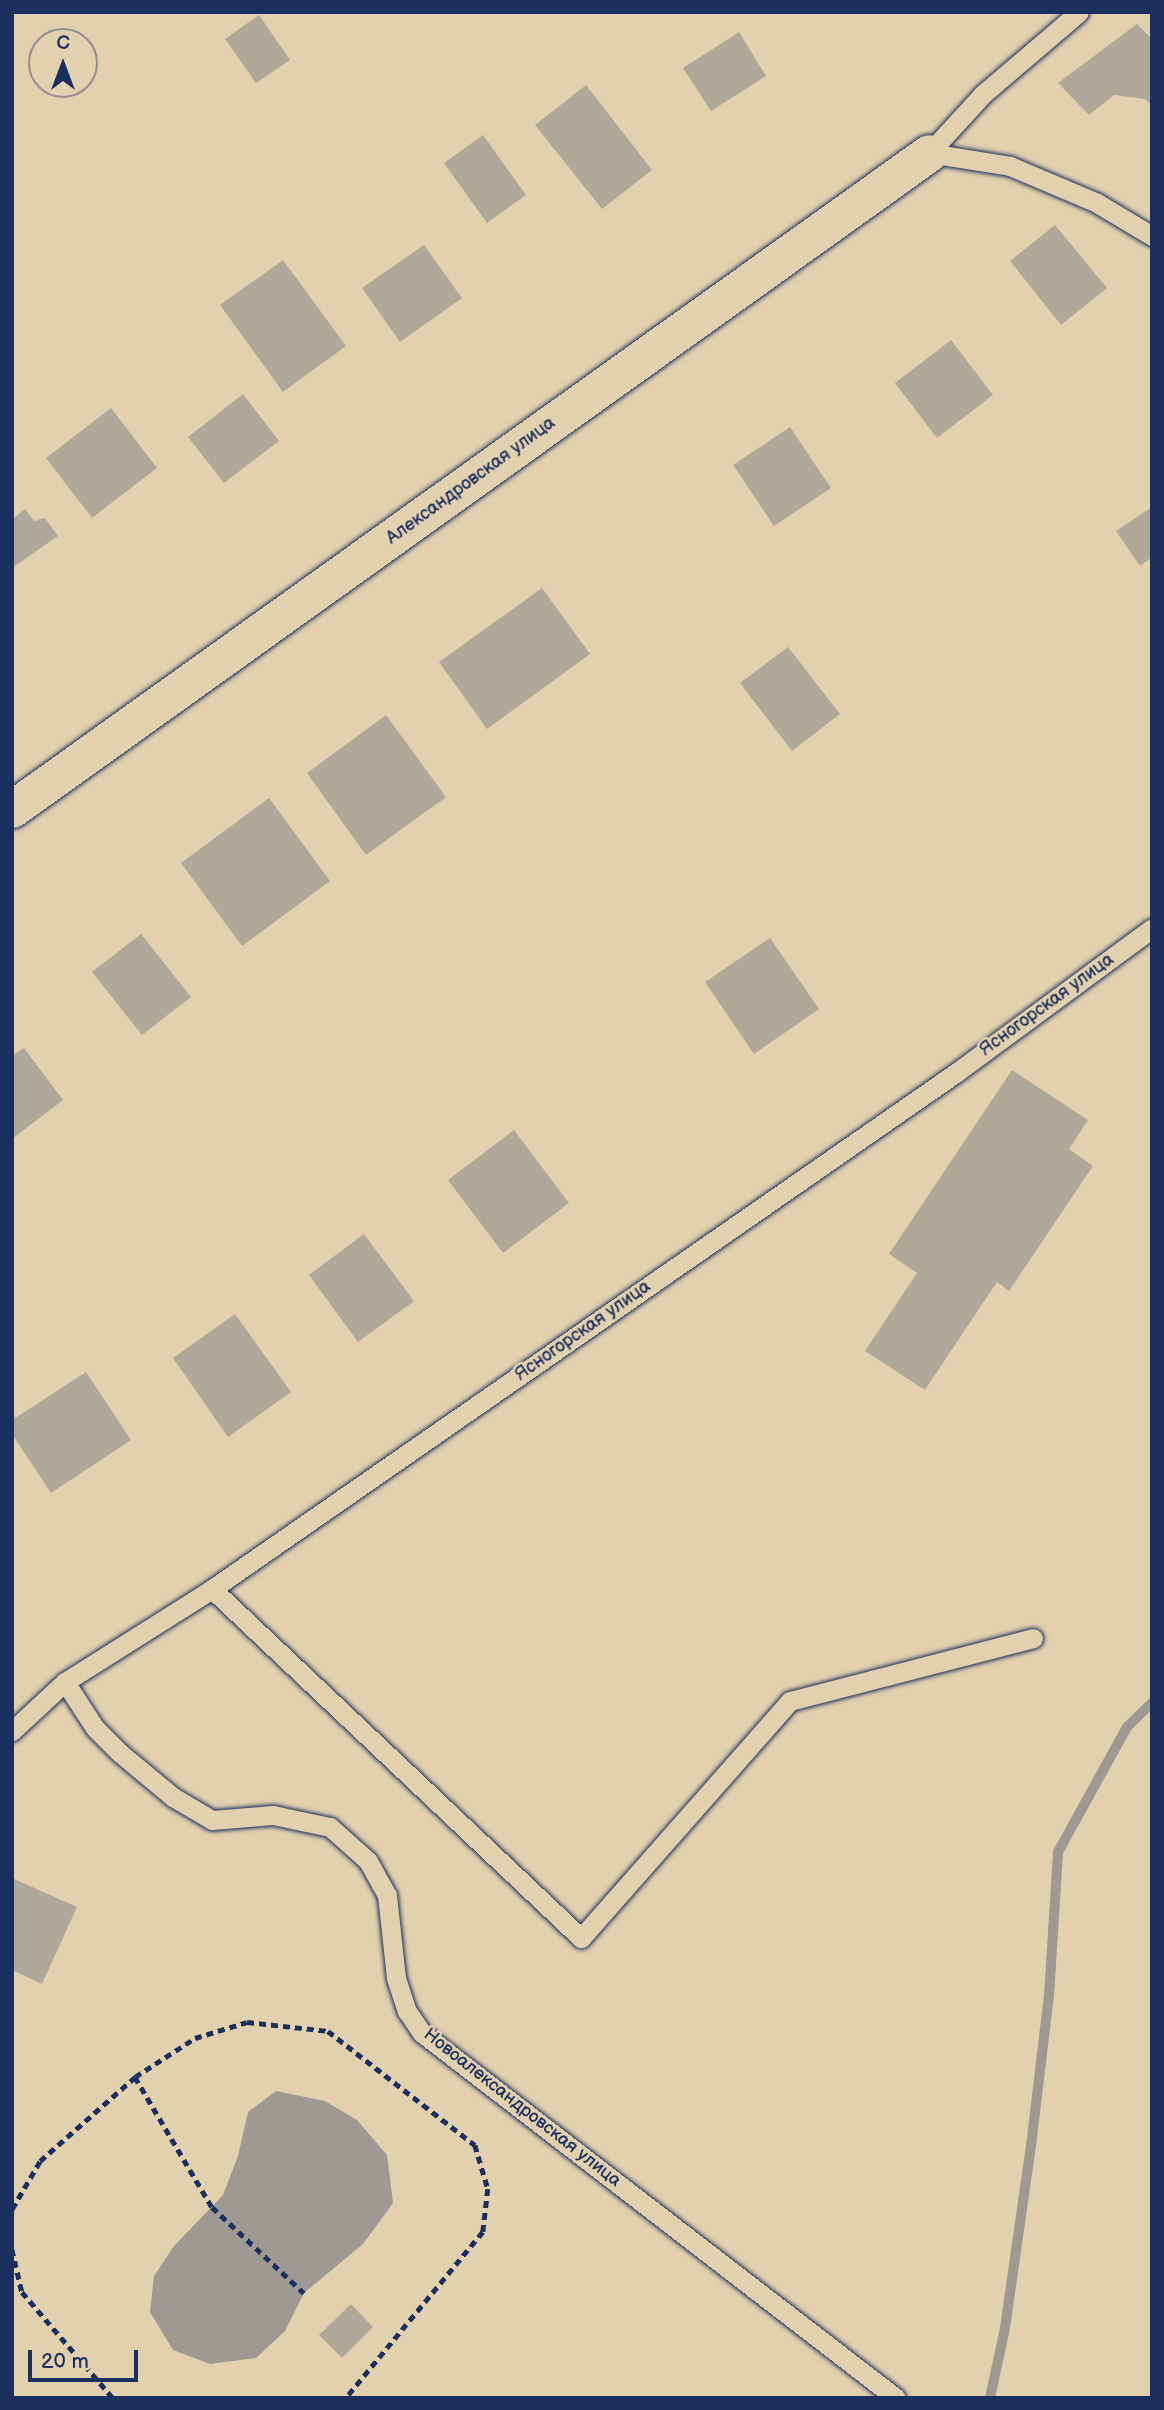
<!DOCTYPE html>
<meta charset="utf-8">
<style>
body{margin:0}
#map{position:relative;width:1164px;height:2410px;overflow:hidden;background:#e2d1ae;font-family:"Balsamiq Sans",sans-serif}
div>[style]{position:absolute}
.water>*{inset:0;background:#9e9993}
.stream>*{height:10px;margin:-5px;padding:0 5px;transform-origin:5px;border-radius:5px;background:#9e9993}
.building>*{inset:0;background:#b0a99a}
.path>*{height:4.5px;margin-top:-2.25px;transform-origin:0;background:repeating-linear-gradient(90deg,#1b2f5e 0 7px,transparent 0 12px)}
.roads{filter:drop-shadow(0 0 2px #1b2f5e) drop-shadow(0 0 2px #1b2f5e)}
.service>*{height:19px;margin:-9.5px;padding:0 9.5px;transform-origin:9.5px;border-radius:9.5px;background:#e2d1ae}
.minor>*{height:37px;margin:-18.5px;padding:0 18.5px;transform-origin:18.5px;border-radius:18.5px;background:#e2d1ae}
span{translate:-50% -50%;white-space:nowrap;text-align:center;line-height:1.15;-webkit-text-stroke:5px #e2d1ae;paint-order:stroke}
.street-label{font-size:18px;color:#1b2f5e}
.frame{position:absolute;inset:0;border:14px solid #1b2f5e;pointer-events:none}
.north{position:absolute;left:28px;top:28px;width:70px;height:70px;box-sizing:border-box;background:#e2d1ae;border:2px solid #92908e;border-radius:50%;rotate:0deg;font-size:19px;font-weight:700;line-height:28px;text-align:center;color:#1b2f5e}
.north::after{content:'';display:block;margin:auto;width:24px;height:32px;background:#1b2f5e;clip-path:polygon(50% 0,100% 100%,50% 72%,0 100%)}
.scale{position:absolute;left:28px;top:2350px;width:110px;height:32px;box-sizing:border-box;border:4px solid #1b2f5e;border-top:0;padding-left:9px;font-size:21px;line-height:24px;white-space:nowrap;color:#1b2f5e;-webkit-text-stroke:5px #e2d1ae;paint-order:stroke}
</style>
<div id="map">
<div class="water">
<div style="clip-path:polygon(276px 2091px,325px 2101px,357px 2120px,387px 2155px,393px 2203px,363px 2244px,304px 2293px,285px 2331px,256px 2358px,210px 2364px,173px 2350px,150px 2312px,154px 2276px,174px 2246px,223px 2195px,238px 2156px,248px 2112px)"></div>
</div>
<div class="stream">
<div style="left:990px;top:2398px;width:72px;rotate:-77.9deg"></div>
<div style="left:1005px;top:2328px;width:184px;rotate:-81.9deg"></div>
<div style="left:1031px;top:2146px;width:151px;rotate:-83.2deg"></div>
<div style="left:1049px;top:1996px;width:144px;rotate:-86.4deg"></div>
<div style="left:1058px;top:1852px;width:143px;rotate:-61.1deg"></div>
<div style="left:1127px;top:1727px;width:35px;rotate:-44deg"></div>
</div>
<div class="building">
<div style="clip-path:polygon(259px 15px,290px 60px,256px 83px,225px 39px)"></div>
<div style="clip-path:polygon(1137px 24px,1152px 39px,1152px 106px,1145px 99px,1114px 95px,1089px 115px,1058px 83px)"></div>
<div style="clip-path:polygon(739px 32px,766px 76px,711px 111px,683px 68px)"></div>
<div style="clip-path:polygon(586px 85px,652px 170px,602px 209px,535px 125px)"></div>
<div style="clip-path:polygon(483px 135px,526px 195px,487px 223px,444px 163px)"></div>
<div style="clip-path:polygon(1055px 225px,1107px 288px,1061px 325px,1010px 261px)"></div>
<div style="clip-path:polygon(424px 245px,462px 298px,400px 342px,362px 288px)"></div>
<div style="clip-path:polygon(283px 260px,346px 346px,283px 392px,220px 305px)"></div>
<div style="clip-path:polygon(951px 340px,993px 395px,937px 438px,895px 383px)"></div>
<div style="clip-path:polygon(243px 394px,279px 441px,224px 483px,188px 437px)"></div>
<div style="clip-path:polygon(111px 408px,157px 468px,92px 518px,46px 458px)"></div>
<div style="clip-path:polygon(790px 427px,831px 488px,774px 526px,733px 465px)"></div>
<div style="clip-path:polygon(1152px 507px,1152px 557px,1140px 566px,1116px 531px)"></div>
<div style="clip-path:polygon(25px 509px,34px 521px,45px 518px,58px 536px,12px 568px,12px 519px)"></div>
<div style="clip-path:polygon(542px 588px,590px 654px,487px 729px,439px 662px)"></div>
<div style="clip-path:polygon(788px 647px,840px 714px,792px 751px,740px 683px)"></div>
<div style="clip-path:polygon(386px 715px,446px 797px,366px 855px,307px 773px)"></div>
<div style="clip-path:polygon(269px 798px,330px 881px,242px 946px,181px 863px)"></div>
<div style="clip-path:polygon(141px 934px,191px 997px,142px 1035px,92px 972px)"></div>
<div style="clip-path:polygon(770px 938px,819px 1009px,754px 1054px,705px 982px)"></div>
<div style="clip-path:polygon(24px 1048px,63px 1100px,12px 1139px,12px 1056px)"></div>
<div style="clip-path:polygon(1012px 1070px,1088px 1120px,1069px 1149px,1093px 1166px,1009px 1291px,997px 1282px,925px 1390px,865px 1351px,917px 1273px,889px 1254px)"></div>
<div style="clip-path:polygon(514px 1130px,569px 1203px,503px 1253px,448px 1180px)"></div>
<div style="clip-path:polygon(364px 1234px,414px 1301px,358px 1342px,309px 1275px)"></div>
<div style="clip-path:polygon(235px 1314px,291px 1392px,228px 1437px,173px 1358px)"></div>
<div style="clip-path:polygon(86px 1372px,131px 1440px,51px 1493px,12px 1434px,12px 1420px)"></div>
<div style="clip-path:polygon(12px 1878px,77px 1907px,42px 1984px,12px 1970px)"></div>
<div style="clip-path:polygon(351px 2304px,373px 2327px,342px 2358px,319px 2335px)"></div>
</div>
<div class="path">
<div style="left:135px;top:2077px;width:151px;rotate:59.4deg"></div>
<div style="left:212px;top:2207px;width:126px;rotate:43.1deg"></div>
<div style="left:12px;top:2209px;width:56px;rotate:-59.7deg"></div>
<div style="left:40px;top:2161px;width:127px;rotate:-41.5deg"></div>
<div style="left:135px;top:2077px;width:72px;rotate:-33deg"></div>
<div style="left:195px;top:2038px;width:54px;rotate:-17.1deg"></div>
<div style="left:247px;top:2022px;width:81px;rotate:6.3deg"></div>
<div style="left:328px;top:2031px;width:186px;rotate:37.8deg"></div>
<div style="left:475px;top:2145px;width:46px;rotate:73.5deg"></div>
<div style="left:488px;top:2189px;width:43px;rotate:96.6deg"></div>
<div style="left:483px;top:2232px;width:215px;rotate:129.5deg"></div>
<div style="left:12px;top:2249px;width:44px;rotate:76.9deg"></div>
<div style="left:22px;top:2292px;width:140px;rotate:49.4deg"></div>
</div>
<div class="roads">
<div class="service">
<div style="left:929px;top:153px;width:82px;rotate:9.1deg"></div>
<div style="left:1010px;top:166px;width:95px;rotate:23deg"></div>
<div style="left:1097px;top:203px;width:64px;rotate:31deg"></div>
<div style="left:929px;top:153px;width:80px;rotate:-47.5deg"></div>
<div style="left:983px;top:94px;width:126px;rotate:-40.5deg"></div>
<div style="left:212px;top:1589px;width:508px;rotate:43.4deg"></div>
<div style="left:581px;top:1938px;width:316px;rotate:-48.6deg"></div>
<div style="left:790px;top:1701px;width:251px;rotate:-14.5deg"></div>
<div style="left:65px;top:1682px;width:55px;rotate:56.9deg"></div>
<div style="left:95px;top:1728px;width:35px;rotate:45deg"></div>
<div style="left:120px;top:1753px;width:69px;rotate:39.7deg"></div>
<div style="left:173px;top:1797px;width:45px;rotate:30.5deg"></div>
<div style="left:212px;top:1820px;width:61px;rotate:-4.7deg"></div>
<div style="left:273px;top:1815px;width:58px;rotate:11.9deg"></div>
<div style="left:330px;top:1827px;width:51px;rotate:41.8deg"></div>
<div style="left:368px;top:1861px;width:39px;rotate:61deg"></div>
<div style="left:387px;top:1895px;width:83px;rotate:83.8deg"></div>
<div style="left:396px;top:1978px;width:35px;rotate:72deg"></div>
<div style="left:407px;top:2011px;width:27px;rotate:56deg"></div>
<div style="left:422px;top:2033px;width:598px;rotate:37.6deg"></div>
<div style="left:12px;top:1731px;width:72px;rotate:-42.8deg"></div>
<div style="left:65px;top:1682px;width:174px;rotate:-32.3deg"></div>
<div style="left:212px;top:1589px;width:907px;rotate:-34.76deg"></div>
<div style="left:957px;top:1072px;width:242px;rotate:-36.4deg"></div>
</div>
<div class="minor">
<div style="left:12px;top:809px;width:1127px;rotate:-35.58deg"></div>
</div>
</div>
<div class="street-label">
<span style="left:471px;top:481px;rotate:-36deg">Александровская улица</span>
<span style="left:1047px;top:1005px;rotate:-36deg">Ясногорская улица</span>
<span style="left:583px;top:1331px;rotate:-35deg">Ясногорская улица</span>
<span style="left:522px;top:2108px;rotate:38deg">Новоалександровская улица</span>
</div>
<div class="frame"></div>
<div class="north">С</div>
<div class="scale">20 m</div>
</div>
